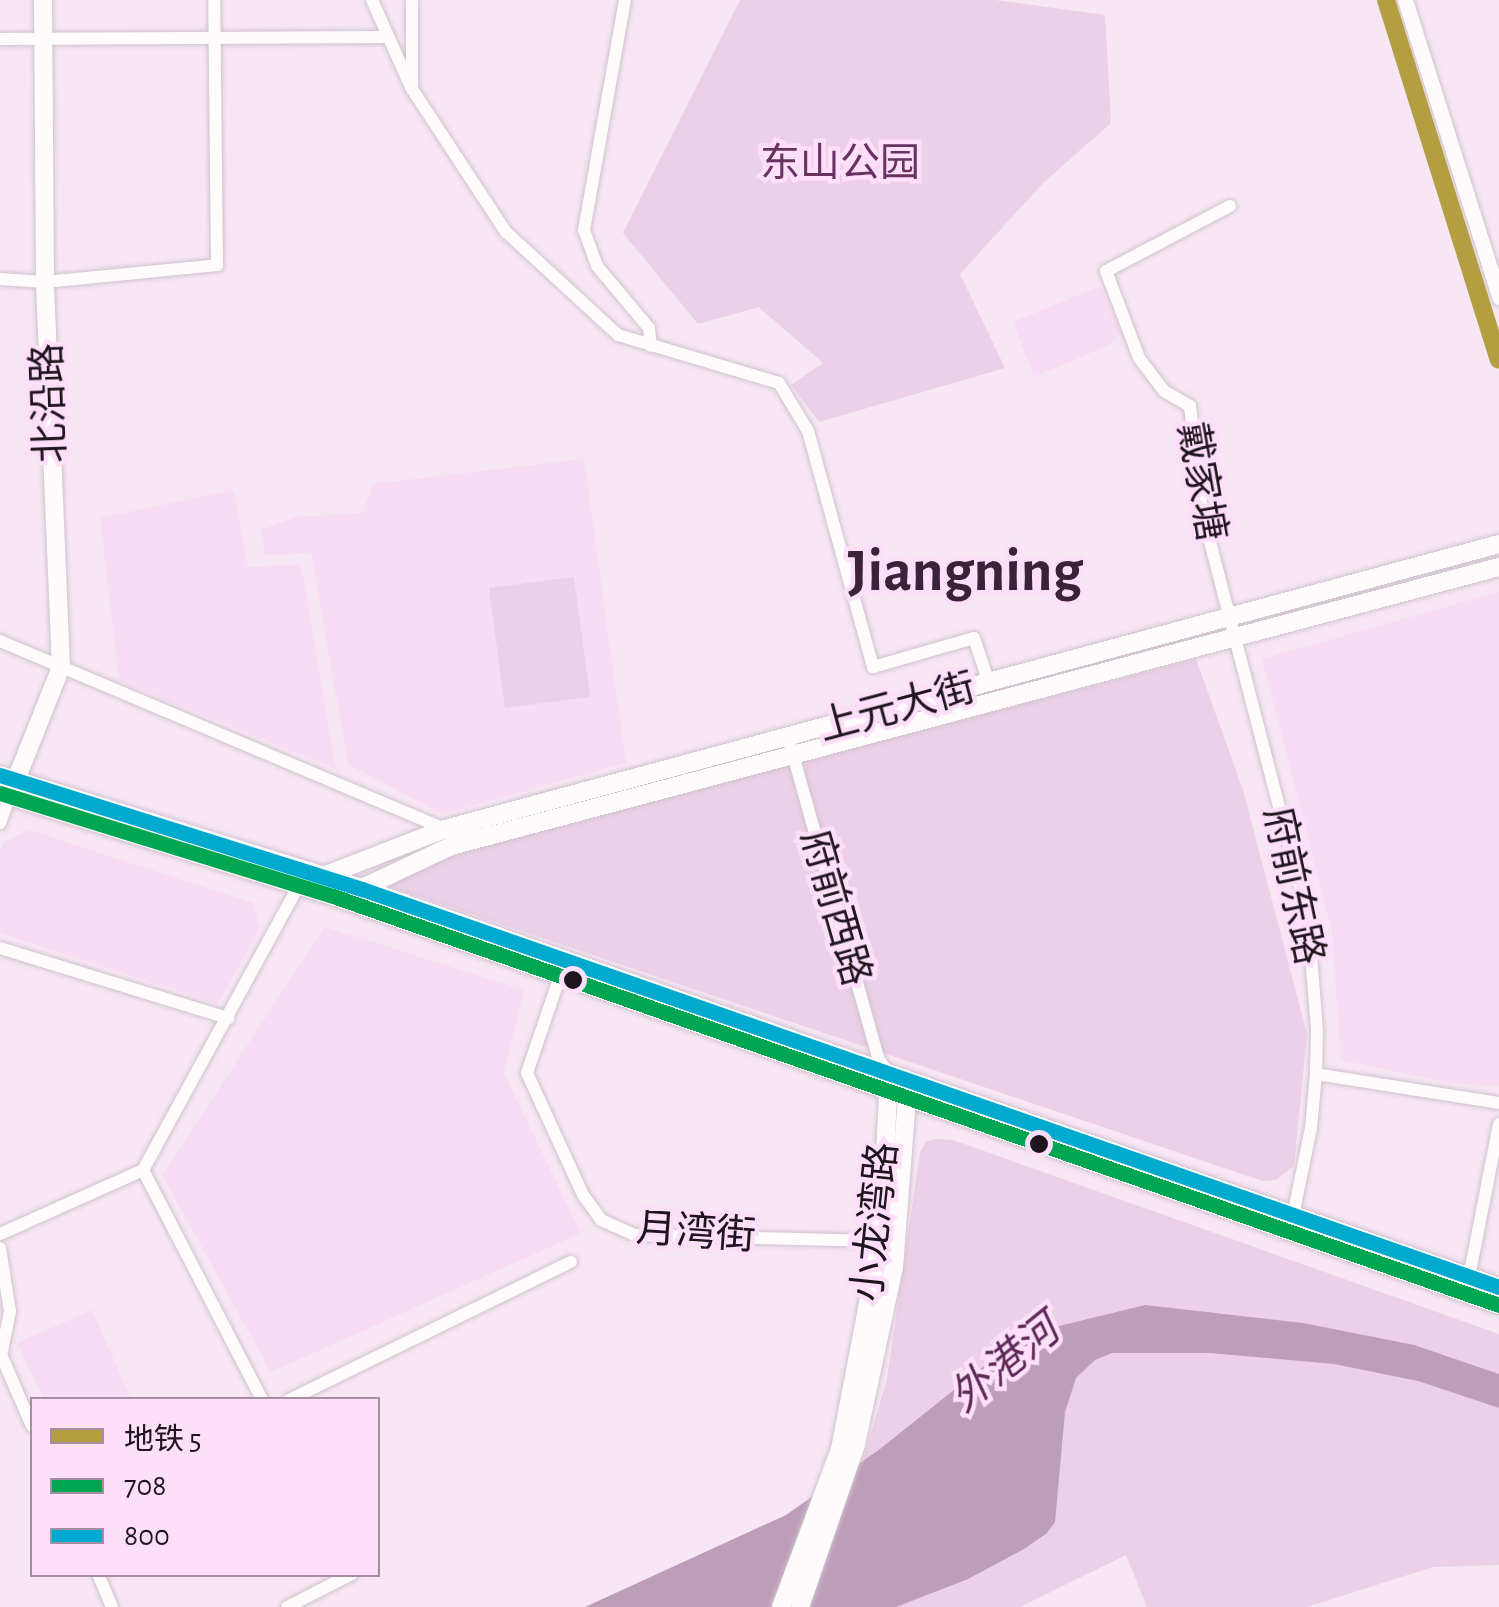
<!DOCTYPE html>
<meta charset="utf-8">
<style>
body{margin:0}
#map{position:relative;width:1499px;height:1607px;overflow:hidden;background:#f7e6f4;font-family:"Alegreya Sans","Noto Sans SC",sans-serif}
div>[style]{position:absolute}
.built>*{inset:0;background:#f8dcf3}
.green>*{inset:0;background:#ebd0e7}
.water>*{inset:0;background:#be9db9}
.roads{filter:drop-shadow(0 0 2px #cfc2cd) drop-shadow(0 0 2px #cfc2cd)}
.minor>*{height:12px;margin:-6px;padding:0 6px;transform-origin:6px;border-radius:6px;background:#fefbfd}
.tertiary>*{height:15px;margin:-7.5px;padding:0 7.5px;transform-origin:7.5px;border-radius:7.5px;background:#fefbfd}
.secondary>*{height:18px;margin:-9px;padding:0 9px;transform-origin:9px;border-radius:9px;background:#fefbfd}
.bus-1>*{height:15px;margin:-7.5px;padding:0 7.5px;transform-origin:7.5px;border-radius:7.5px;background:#00a651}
.bus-2>*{height:15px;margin:-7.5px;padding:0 7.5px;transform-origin:7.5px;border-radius:7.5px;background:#00a9ce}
.metro-1>*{height:18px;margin:-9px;padding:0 9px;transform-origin:9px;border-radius:9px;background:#b39f42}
.dots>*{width:28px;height:28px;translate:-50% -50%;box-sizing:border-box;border:5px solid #fedff9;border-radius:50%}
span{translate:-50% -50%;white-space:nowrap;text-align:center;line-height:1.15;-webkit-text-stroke:9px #fedff9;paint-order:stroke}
.park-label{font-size:40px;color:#673462}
.street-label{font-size:40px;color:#1f151e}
.water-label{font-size:42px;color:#5c2957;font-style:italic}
.town-label{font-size:60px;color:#3a2337;font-weight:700}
.legend{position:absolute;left:30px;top:1397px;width:350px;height:180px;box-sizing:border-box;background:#fedff9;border:2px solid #a58ea1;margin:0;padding:12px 18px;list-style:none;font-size:30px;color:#1f151e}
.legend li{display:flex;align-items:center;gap:20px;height:50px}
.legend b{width:50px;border:2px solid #a58ea1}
</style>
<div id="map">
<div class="built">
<div style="clip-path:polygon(1101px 286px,1121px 333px,1109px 345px,1034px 377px,1013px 322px)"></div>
<div style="clip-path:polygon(584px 459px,626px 763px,442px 814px,348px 764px,311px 553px,265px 555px,261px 530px,295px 517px,363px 513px,373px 484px)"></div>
<div style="clip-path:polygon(234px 490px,248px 567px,301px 565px,336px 769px,119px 681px,100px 518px)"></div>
<div style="clip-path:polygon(1499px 592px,1499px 1086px,1454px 1084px,1341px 1060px,1332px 932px,1262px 659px)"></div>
<div style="clip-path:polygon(29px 830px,253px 903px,260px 929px,218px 1004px,0 933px,0 852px,3px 843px)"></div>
<div style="clip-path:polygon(325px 927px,524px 990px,504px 1074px,581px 1233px,271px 1372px,162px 1175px)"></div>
<div style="clip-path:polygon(92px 1310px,131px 1399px,44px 1399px,17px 1343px)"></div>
</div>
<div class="green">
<div style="clip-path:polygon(740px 0,995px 0,1105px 15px,1111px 123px,1043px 183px,960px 274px,1005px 368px,819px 422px,791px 385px,823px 363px,759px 307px,698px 324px,623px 233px)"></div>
<div style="clip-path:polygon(574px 577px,590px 697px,505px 708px,489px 588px)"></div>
<div style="clip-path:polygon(1196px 659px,1243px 790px,1307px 1034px,1294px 1166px,1276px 1180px,1263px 1181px,388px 886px,453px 853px)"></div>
<div style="clip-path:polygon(936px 1139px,953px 1140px,1499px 1334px,1499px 1565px,1433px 1567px,1307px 1607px,1147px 1607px,1126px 1555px,1020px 1607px,820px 1607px,887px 1379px,920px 1152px,926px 1142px)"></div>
</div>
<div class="water">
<div style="clip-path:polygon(1145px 1305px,1303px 1323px,1414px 1345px,1499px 1374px,1499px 1408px,1418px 1381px,1334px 1364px,1210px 1353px,1112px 1353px,1095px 1360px,1076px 1378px,1065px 1412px,1055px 1522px,1047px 1533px,1024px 1549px,968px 1579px,896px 1607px,585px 1607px,786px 1515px,880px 1449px,1004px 1350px,1055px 1327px)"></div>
</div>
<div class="roads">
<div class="minor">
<div style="left:372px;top:0;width:95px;rotate:65.9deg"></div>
<div style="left:412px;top:0;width:89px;rotate:90deg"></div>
<div style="left:412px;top:89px;width:171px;rotate:56.7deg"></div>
<div style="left:506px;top:232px;width:152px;rotate:42.6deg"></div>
<div style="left:618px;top:335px;width:168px;rotate:16.6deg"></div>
<div style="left:779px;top:383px;width:56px;rotate:58.9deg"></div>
<div style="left:808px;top:431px;width:245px;rotate:74.6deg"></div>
<div style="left:873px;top:667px;width:105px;rotate:-16deg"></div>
<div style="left:974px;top:638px;width:47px;rotate:71.6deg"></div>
<div style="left:625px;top:0;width:234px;rotate:100.1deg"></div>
<div style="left:584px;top:230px;width:38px;rotate:70deg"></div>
<div style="left:597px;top:266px;width:81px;rotate:50deg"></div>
<div style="left:649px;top:328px;width:18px;rotate:84deg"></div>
<div style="left:0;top:39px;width:386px;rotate:-0.3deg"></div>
<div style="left:1230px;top:206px;width:140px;rotate:152.3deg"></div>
<div style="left:1106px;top:271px;width:93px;rotate:69.2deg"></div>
<div style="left:1139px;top:358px;width:41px;rotate:52.9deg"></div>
<div style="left:1164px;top:391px;width:30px;rotate:30deg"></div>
<div style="left:1190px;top:406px;width:106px;rotate:83.5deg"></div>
<div style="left:1202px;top:511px;width:421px;rotate:75.4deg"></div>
<div style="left:1308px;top:918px;width:112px;rotate:85.4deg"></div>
<div style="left:1317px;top:1030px;width:44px;rotate:91.3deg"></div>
<div style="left:1316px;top:1074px;width:54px;rotate:95.3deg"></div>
<div style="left:1311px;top:1128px;width:90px;rotate:101.6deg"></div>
<div style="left:0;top:279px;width:45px;rotate:3.8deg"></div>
<div style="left:45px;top:282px;width:173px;rotate:-5.6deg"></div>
<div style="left:217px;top:265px;width:265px;rotate:-90.6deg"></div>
<div style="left:0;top:641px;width:483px;rotate:22.9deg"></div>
<div style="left:788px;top:737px;width:333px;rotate:74.3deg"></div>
<div style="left:878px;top:1058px;width:19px;rotate:58deg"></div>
<div style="left:0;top:823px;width:29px;rotate:-70deg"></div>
<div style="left:0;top:948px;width:239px;rotate:17.1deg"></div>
<div style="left:560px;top:976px;width:102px;rotate:108.8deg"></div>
<div style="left:527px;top:1073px;width:134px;rotate:65.3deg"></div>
<div style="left:583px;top:1195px;width:31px;rotate:54deg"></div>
<div style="left:601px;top:1220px;width:36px;rotate:24deg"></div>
<div style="left:634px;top:1235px;width:246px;rotate:1.4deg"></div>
<div style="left:1316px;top:1074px;width:185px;rotate:9deg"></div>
<div style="left:143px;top:1170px;width:259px;rotate:62.6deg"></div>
<div style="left:0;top:1234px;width:157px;rotate:-24.1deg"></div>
<div style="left:143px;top:1170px;width:325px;rotate:-61.3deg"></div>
<div style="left:0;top:1248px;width:64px;rotate:81deg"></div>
<div style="left:10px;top:1311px;width:51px;rotate:101.3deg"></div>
<div style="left:1469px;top:1277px;width:156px;rotate:-78.9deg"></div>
<div style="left:2px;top:1357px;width:75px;rotate:66.5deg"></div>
<div style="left:289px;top:1400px;width:314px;rotate:-26.1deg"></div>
<div style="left:98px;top:1574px;width:36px;rotate:67deg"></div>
<div style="left:287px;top:1607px;width:73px;rotate:-26.9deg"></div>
</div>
<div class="tertiary">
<div style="left:1405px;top:0;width:312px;rotate:72.4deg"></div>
</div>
<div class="secondary">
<div style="left:0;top:775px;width:354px;rotate:17.3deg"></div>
<div style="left:338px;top:880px;width:1230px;rotate:19.32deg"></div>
<div style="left:12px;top:790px;width:132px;rotate:-68.3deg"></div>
<div style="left:61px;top:667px;width:385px;rotate:-92.4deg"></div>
<div style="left:45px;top:282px;width:282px;rotate:-90.4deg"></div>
<div style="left:0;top:793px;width:349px;rotate:17.2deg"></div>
<div style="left:333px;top:896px;width:1236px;rotate:19.33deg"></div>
<div style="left:321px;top:877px;width:133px;rotate:-21.2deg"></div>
<div style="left:445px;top:829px;width:1092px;rotate:-15.13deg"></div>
<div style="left:358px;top:890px;width:103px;rotate:-25.3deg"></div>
<div style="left:451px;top:846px;width:1085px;rotate:-14.91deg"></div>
<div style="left:781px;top:1607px;width:169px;rotate:-69.5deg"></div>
<div style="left:840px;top:1449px;width:212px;rotate:-79.1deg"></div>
<div style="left:880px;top:1241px;width:159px;rotate:-86.8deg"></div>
<div style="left:800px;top:1607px;width:172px;rotate:-71deg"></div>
<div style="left:856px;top:1444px;width:181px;rotate:-77.9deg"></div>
<div style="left:894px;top:1267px;width:169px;rotate:-85.6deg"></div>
<div style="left:907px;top:1099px;width:9px;rotate:-126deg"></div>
</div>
</div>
<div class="bus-1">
<div style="left:0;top:793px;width:349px;rotate:17.2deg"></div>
<div style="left:333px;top:896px;width:1236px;rotate:19.33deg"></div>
</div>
<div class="bus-2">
<div style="left:0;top:775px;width:380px;rotate:17.5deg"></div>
<div style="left:362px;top:889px;width:1205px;rotate:19.29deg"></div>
</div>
<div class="metro-1">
<div style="left:1386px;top:0;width:377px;rotate:72.6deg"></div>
</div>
<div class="dots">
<div style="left:573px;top:980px;background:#1f151e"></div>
<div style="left:1039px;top:1144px;background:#1f151e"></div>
</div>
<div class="park-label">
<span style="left:840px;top:164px">东山公园</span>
</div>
<div class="street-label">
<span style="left:50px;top:403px;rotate:-92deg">北沿路</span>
<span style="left:1201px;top:482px;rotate:80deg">戴家塘</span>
<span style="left:897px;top:708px;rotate:-15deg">上元大街</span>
<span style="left:1293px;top:886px;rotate:78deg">府前东路</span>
<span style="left:835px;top:908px;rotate:74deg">府前西路</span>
<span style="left:876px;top:1222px;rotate:-84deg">小龙湾路</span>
<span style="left:696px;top:1233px;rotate:4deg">月湾街</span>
</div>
<div class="water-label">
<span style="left:1005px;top:1364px;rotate:-39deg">外港河</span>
</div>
<div class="town-label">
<span style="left:965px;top:572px">Jiangning</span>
</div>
<ul class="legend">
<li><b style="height:12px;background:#b39f42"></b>地铁 5</li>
<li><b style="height:12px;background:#00a651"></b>708</li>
<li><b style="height:12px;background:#00a9ce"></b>800</li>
</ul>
</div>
